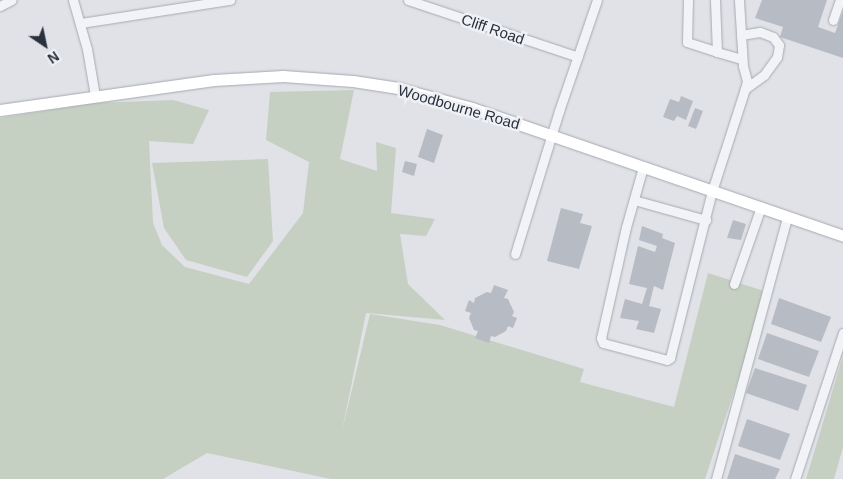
<!DOCTYPE html>
<style>
body{margin:0}
#map{position:relative;width:843px;height:479px;overflow:hidden;background:#e0e2e7;font-family:Helvetica,sans-serif}
div>[style]{position:absolute}
.green>*{inset:0;background:#c5d0c2}
.building>*{inset:0;background:#b7bbc3}
.roads{filter:drop-shadow(0 0 1px #a6a9b1) drop-shadow(0 0 1px #a6a9b1)}
.minor>*{height:9px;margin:-4.5px;padding:0 4.5px;transform-origin:4.5px;border-radius:4.5px;background:#f2f3f6}
.major>*{height:11px;margin:-5.5px;padding:0 5.5px;transform-origin:5.5px;border-radius:5.5px;background:#fff}
span{translate:-50% -50%;white-space:nowrap;text-align:center;line-height:1.15;-webkit-text-stroke:5px #eff1f5;paint-order:stroke}
.street-label{font-size:15px;color:#2a303d}
.north{position:absolute;left:20px;top:20px;width:50px;height:50px;-webkit-text-stroke:4px #eff1f5;paint-order:stroke;rotate:146deg;font-size:14px;font-weight:700;line-height:20px;text-align:center;color:#2a303d}
.north::after{content:'';display:block;margin:auto;width:18px;height:22px;background:#2a303d;clip-path:polygon(50% 0,100% 100%,50% 72%,0 100%)}
</style>
<div id="map">
<div class="green">
<div style="clip-path:polygon(354px 90px,340px 159px,377px 171px,376px 142px,396px 148px,391px 213px,435px 219px,426px 236px,400px 234px,408px 284px,445px 320px,366px 313px,342px 431px,370px 314px,440px 325px,584px 369px,580px 382px,674px 407px,708px 273px,767px 292px,705px 479px,331px 479px,207px 453px,163px 479px,0 479px,0 118px,94px 103px,173px 100px,209px 110px,193px 144px,149px 141px,153px 223px,162px 245px,185px 267px,249px 284px,303px 213px,309px 162px,266px 140px,270px 92px)"></div>
<div style="clip-path:polygon(268px 159px,273px 241px,247px 277px,186px 260px,164px 228px,152px 163px)"></div>
<div style="clip-path:polygon(843px 356px,843px 447px,834px 479px,806px 479px)"></div>
</div>
<div class="building">
<div style="clip-path:polygon(762px 0,827px 0,818px 27px,835px 33px,843px 11px,843px 58px,780px 37px,783px 27px,755px 18px)"></div>
<div style="clip-path:polygon(681px 96px,693px 101px,686px 120px,677px 116px,674px 121px,663px 117px,670px 99px,679px 102px)"></div>
<div style="clip-path:polygon(695px 108px,703px 111px,696px 129px,688px 126px)"></div>
<div style="clip-path:polygon(427px 129px,443px 135px,434px 163px,418px 157px)"></div>
<div style="clip-path:polygon(405px 161px,417px 164px,414px 176px,402px 172px)"></div>
<div style="clip-path:polygon(561px 208px,583px 214px,580px 223px,592px 226px,579px 269px,547px 261px)"></div>
<div style="clip-path:polygon(733px 220px,746px 224px,741px 240px,727px 238px)"></div>
<div style="clip-path:polygon(642px 226px,663px 234px,662px 238px,675px 243px,663px 290px,654px 286px,649px 306px,661px 309px,654px 333px,636px 329px,639px 321px,620px 318px,625px 299px,642px 304px,647px 288px,629px 284px,638px 246px,655px 252px,657px 246px,639px 240px)"></div>
<div style="clip-path:polygon(494px 285px,508px 290px,504px 298px,508px 299px,514px 312px,512px 316px,517px 318px,513px 328px,508px 326px,506px 331px,495px 337px,491px 336px,489px 343px,475px 338px,478px 331px,474px 330px,469px 318px,471px 313px,465px 311px,469px 300px,474px 303px,475px 298px,487px 292px,491px 293px)"></div>
<div style="clip-path:polygon(779px 298px,831px 317px,821px 342px,771px 324px)"></div>
<div style="clip-path:polygon(767px 333px,819px 351px,809px 377px,758px 359px)"></div>
<div style="clip-path:polygon(755px 368px,807px 385px,798px 411px,746px 393px)"></div>
<div style="clip-path:polygon(747px 419px,790px 434px,780px 460px,738px 446px)"></div>
<div style="clip-path:polygon(735px 454px,780px 469px,775px 479px,727px 479px)"></div>
</div>
<div class="roads">
<div class="minor">
<div style="left:73px;top:0;width:51px;rotate:74.1deg"></div>
<div style="left:87px;top:49px;width:48px;rotate:80.3deg"></div>
<div style="left:408px;top:0;width:179px;rotate:18.5deg"></div>
<div style="left:688px;top:0;width:42px;rotate:91.4deg"></div>
<div style="left:687px;top:42px;width:32px;rotate:18deg"></div>
<div style="left:715px;top:0;width:52px;rotate:87.8deg"></div>
<div style="left:717px;top:52px;width:26px;rotate:16deg"></div>
<div style="left:0;top:6px;width:13px;rotate:-27deg"></div>
<div style="left:833px;top:20px;width:21px;rotate:-71deg"></div>
<div style="left:81px;top:23px;width:151px;rotate:-8.8deg"></div>
<div style="left:741px;top:35px;width:19px;rotate:-9deg"></div>
<div style="left:760px;top:32px;width:14px;rotate:21deg"></div>
<div style="left:773px;top:37px;width:10px;rotate:53deg"></div>
<div style="left:779px;top:45px;width:12px;rotate:99deg"></div>
<div style="left:777px;top:57px;width:22px;rotate:126deg"></div>
<div style="left:764px;top:75px;width:24px;rotate:144deg"></div>
<div style="left:643px;top:167px;width:62px;rotate:105.8deg"></div>
<div style="left:626px;top:227px;width:114px;rotate:102.7deg"></div>
<div style="left:601px;top:338px;width:5px;rotate:68deg"></div>
<div style="left:603px;top:343px;width:66px;rotate:14.9deg"></div>
<div style="left:667px;top:360px;width:4px;rotate:-34deg"></div>
<div style="left:670px;top:358px;width:172px;rotate:-75.9deg"></div>
<div style="left:712px;top:191px;width:107px;rotate:-72.1deg"></div>
<div style="left:745px;top:89px;width:8px;rotate:-76deg"></div>
<div style="left:747px;top:81px;width:16px;rotate:-105deg"></div>
<div style="left:743px;top:66px;width:66px;rotate:-93.5deg"></div>
<div style="left:634px;top:200px;width:75px;rotate:15.5deg"></div>
<div style="left:515px;top:254px;width:150px;rotate:-72.9deg"></div>
<div style="left:559px;top:111px;width:117px;rotate:-71.1deg"></div>
<div style="left:734px;top:284px;width:82px;rotate:-70.7deg"></div>
<div style="left:716px;top:479px;width:271px;rotate:-74.8deg"></div>
<div style="left:795px;top:479px;width:154px;rotate:-71.8deg"></div>
</div>
<div class="major">
<div style="left:0;top:110px;width:216px;rotate:-8deg"></div>
<div style="left:214px;top:80px;width:69px;rotate:-3.3deg"></div>
<div style="left:283px;top:76px;width:70px;rotate:4.1deg"></div>
<div style="left:353px;top:81px;width:46px;rotate:8.8deg"></div>
<div style="left:398px;top:88px;width:77px;rotate:15.1deg"></div>
<div style="left:472px;top:108px;width:392px;rotate:19deg"></div>
</div>
</div>
<div class="street-label">
<span style="left:493px;top:29px;rotate:19deg">Cliff Road</span>
<span style="left:459px;top:107px;rotate:16deg">Woodbourne Road</span>
</div>
<div class="north">N</div>
</div>
